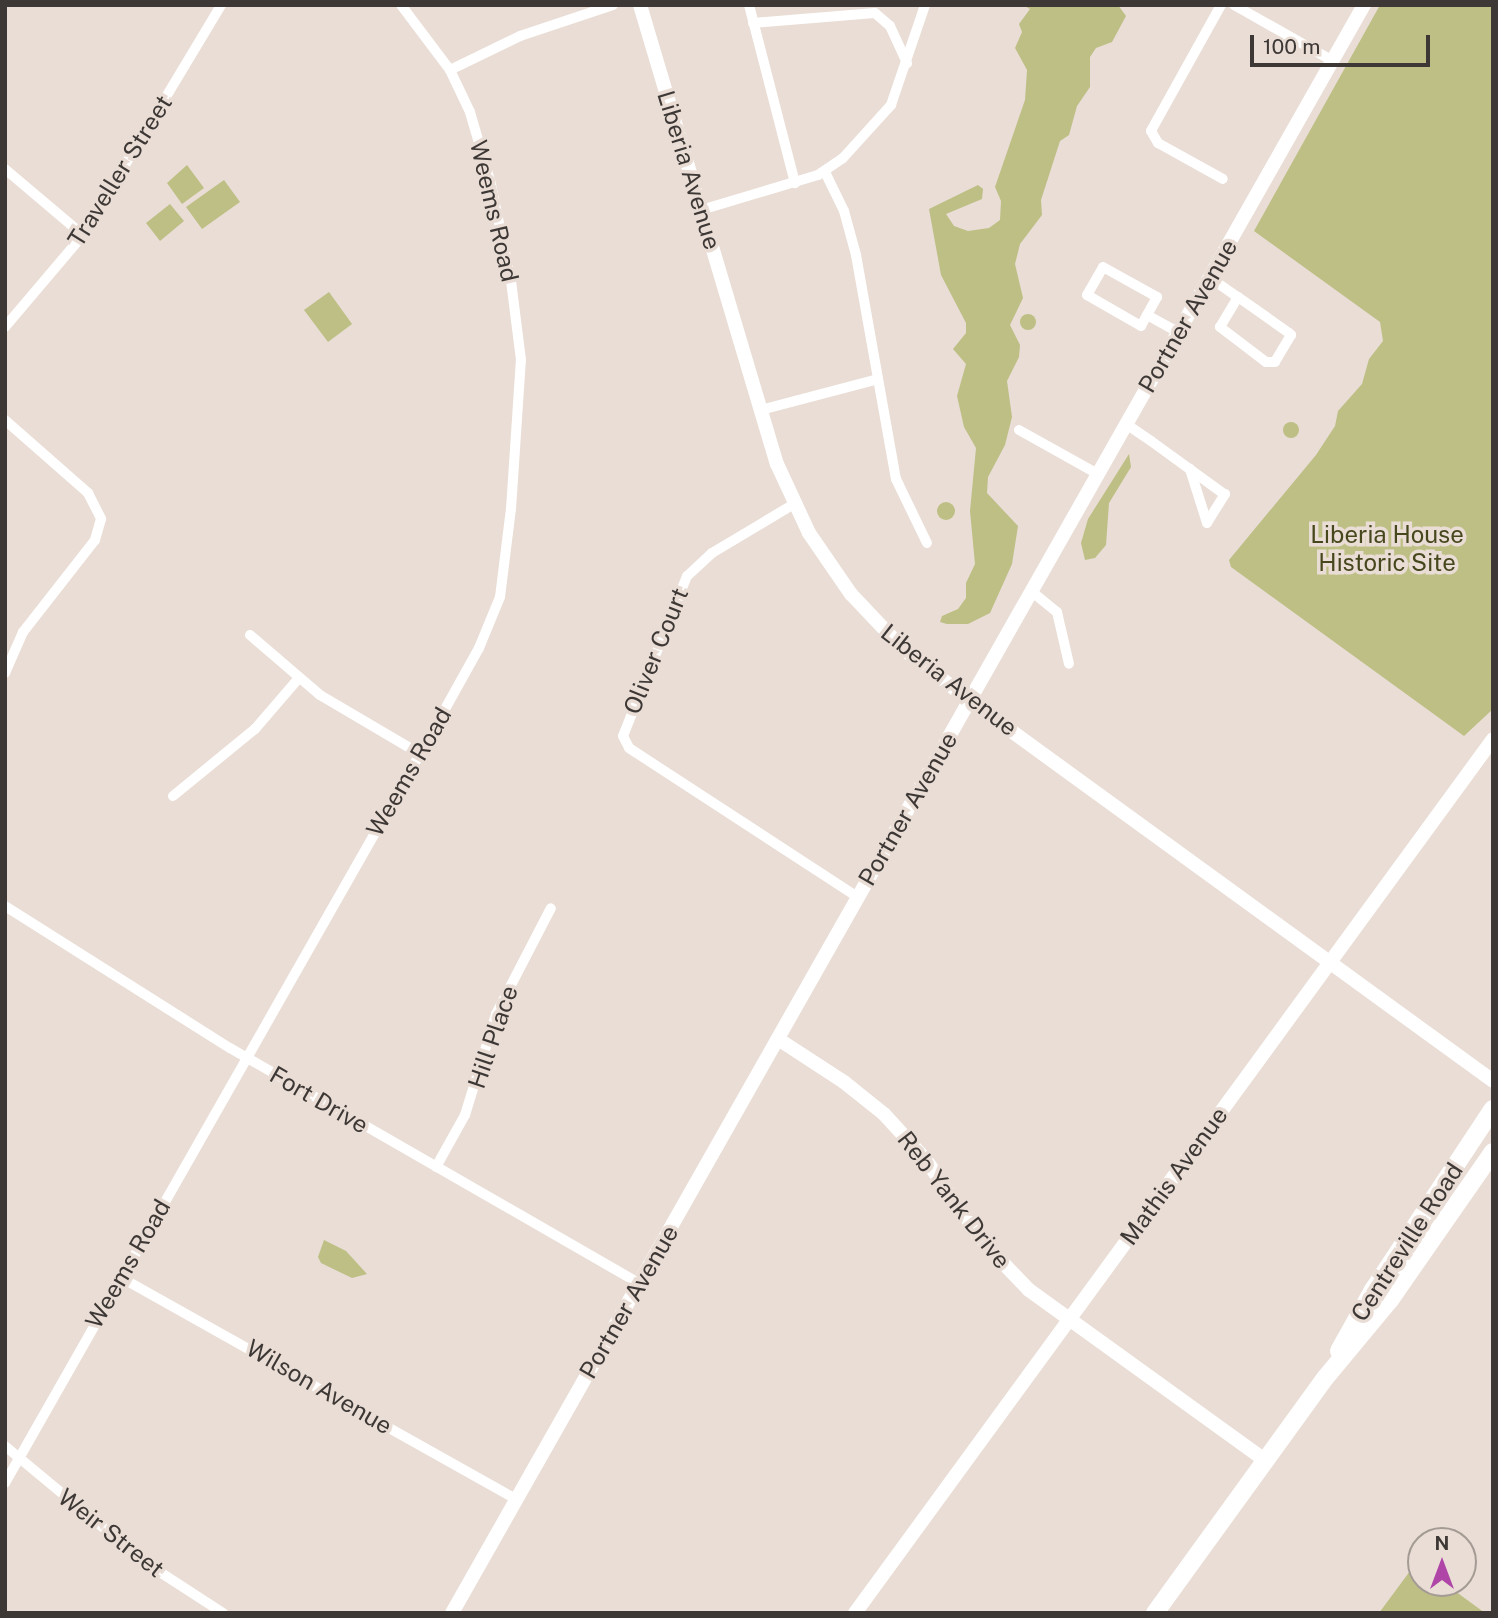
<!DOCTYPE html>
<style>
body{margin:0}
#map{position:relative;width:1498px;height:1618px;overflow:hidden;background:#e9ddd5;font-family:"Public Sans",sans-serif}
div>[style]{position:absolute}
.green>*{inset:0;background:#bdbf85}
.round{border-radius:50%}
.street>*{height:10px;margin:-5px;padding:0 5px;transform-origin:5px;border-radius:5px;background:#fff}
.secondary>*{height:14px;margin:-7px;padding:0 7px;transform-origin:7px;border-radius:7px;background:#fff}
.highway>*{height:18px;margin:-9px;padding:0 9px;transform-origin:9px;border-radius:9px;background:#fff}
span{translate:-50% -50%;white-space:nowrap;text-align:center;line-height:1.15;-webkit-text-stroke:7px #e9ddd5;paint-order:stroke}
.street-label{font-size:24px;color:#3d3835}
.park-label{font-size:24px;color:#47471e}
.frame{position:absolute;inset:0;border:7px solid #3d3835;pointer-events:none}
.north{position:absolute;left:1407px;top:1527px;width:70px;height:70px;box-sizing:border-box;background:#e9ddd5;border:2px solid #a49b95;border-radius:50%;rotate:0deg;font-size:19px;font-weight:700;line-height:28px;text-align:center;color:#3d3835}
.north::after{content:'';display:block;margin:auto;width:24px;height:32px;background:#af45a7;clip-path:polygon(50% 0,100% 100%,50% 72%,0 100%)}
.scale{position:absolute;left:1250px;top:35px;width:180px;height:32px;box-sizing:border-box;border:4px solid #3d3835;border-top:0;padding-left:9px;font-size:21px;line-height:24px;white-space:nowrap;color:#3d3835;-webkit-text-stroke:5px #e9ddd5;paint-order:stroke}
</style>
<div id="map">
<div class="green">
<div style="clip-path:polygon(1023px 5px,1118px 5px,1126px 16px,1112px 42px,1096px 48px,1090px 57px,1090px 87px,1077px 106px,1069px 135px,1060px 141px,1041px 200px,1042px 215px,1020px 244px,1015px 264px,1023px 298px,1010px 325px,1020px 345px,1019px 357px,1007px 381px,1012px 417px,1005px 445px,988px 477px,987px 493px,1018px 526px,1012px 564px,990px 613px,968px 624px,947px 624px,940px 622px,942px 616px,958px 609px,966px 598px,966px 583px,975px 564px,970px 511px,976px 448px,964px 427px,957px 396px,966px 364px,953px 349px,966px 333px,966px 323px,941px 275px,929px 209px,978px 185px,983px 189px,982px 199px,946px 214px,954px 226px,968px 231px,989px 228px,1000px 220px,1001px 201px,995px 187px,1025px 100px,1027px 70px,1015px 48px,1022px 32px,1019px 24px,1030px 9px)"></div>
<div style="clip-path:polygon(1380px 5px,1493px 5px,1493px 709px,1464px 736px,1231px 567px,1229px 560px,1316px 455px,1335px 426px,1338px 411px,1362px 384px,1369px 359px,1383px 341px,1380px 322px,1254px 231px)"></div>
<div style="clip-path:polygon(187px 165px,204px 188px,182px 204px,167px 183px)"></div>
<div style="clip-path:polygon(224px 180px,240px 202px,202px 229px,186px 207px)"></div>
<div style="clip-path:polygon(170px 204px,184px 221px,160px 241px,146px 223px)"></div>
<div style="clip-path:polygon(329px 292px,352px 324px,328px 342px,304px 310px)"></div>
<div class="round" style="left:1020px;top:314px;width:16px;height:16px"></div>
<div class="round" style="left:1283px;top:422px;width:16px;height:16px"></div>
<div style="clip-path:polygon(1129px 454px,1131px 467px,1109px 503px,1106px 545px,1095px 558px,1085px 560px,1081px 543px,1088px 519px)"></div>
<div class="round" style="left:937px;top:502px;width:18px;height:18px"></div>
<div style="clip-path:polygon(324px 1240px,346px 1251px,367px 1274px,352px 1278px,321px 1263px,318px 1257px)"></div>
<div style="clip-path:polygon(1416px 1563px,1421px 1566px,1421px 1583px,1444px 1583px,1485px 1613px,1379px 1613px)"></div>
</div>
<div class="street">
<div style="left:749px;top:5px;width:184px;rotate:75.5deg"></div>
<div style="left:1221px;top:5px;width:144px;rotate:119.1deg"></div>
<div style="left:1151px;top:131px;width:14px;rotate:60deg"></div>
<div style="left:1158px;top:143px;width:74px;rotate:29deg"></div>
<div style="left:1234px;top:5px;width:114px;rotate:29.5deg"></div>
<div style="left:753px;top:23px;width:122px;rotate:-4.7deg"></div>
<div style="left:875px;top:13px;width:20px;rotate:41deg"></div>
<div style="left:890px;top:26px;width:41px;rotate:65.3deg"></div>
<div style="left:450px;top:70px;width:78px;rotate:-25.9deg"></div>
<div style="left:520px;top:36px;width:98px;rotate:-18.4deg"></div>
<div style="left:5px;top:169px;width:102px;rotate:40.2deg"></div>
<div style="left:825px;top:172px;width:43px;rotate:64deg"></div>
<div style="left:844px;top:211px;width:46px;rotate:74.7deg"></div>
<div style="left:856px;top:255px;width:228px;rotate:79.9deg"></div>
<div style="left:896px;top:479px;width:71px;rotate:64.2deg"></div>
<div style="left:701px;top:210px;width:122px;rotate:-16.7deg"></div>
<div style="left:818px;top:175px;width:30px;rotate:-34deg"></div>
<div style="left:843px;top:158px;width:72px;rotate:-47.8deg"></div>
<div style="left:891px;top:105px;width:106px;rotate:-71.2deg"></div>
<div style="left:1103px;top:267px;width:62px;rotate:29.1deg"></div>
<div style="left:1157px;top:297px;width:33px;rotate:119deg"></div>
<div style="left:1141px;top:326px;width:62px;rotate:-150.1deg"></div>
<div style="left:1087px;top:295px;width:32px;rotate:-60deg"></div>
<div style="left:1209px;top:277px;width:35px;rotate:35deg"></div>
<div style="left:1238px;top:297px;width:62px;rotate:35.2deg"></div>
<div style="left:1289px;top:333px;width:3px;rotate:45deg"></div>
<div style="left:1291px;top:335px;width:31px;rotate:121deg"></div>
<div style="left:1275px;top:362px;width:9px;rotate:180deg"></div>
<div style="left:1266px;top:362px;width:58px;rotate:-142.7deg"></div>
<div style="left:1220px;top:327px;width:35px;rotate:-59deg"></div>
<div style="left:1147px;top:315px;width:35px;rotate:29deg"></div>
<div style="left:5px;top:327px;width:121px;rotate:-49.7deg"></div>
<div style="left:83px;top:235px;width:268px;rotate:-59deg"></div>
<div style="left:761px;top:410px;width:121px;rotate:-14.8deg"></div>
<div style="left:5px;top:420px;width:111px;rotate:41.3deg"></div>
<div style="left:88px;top:493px;width:29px;rotate:63deg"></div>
<div style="left:101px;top:519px;width:22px;rotate:106deg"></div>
<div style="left:95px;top:540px;width:117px;rotate:128deg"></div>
<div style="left:23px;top:632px;width:45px;rotate:113.7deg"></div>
<div style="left:1126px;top:424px;width:30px;rotate:34deg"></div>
<div style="left:1151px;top:441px;width:90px;rotate:36deg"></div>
<div style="left:1224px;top:494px;width:1px"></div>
<div style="left:1225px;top:494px;width:34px;rotate:122deg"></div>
<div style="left:1207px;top:523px;width:57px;rotate:-107.5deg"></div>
<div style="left:1019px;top:430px;width:90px;rotate:29.1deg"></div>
<div style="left:794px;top:504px;width:96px;rotate:149.1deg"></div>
<div style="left:712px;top:553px;width:34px;rotate:137deg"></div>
<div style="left:687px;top:576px;width:172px;rotate:111.8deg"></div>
<div style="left:623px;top:736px;width:13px;rotate:63deg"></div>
<div style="left:629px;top:748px;width:273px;rotate:33.1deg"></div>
<div style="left:1031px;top:591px;width:33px;rotate:39deg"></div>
<div style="left:1057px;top:612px;width:53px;rotate:77deg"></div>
<div style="left:250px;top:635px;width:92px;rotate:40.6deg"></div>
<div style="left:320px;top:695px;width:116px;rotate:30.5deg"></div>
<div style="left:173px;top:796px;width:106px;rotate:-39.3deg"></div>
<div style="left:255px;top:729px;width:66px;rotate:-49.3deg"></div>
<div style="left:5px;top:906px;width:266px;rotate:32.3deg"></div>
<div style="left:230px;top:1048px;width:473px;rotate:29.9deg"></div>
<div style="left:436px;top:1167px;width:60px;rotate:-60.9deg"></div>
<div style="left:465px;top:1115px;width:106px;rotate:-72.9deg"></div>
<div style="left:496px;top:1014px;width:119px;rotate:-62.6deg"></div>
<div style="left:120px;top:1277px;width:455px;rotate:29.3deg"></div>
<div style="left:5px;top:1446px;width:183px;rotate:39.7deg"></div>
<div style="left:146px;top:1563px;width:92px;rotate:33deg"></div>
<div style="left:5px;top:1483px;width:839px;rotate:-60.35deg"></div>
<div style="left:420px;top:754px;width:121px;rotate:-60.9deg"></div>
<div style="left:479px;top:648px;width:55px;rotate:-67.6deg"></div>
<div style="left:500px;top:597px;width:89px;rotate:-82.9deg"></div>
<div style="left:511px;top:509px;width:149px;rotate:-86.2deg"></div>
<div style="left:521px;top:360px;width:80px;rotate:-97.2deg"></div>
<div style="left:511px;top:281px;width:99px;rotate:-101.7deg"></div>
<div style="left:491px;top:184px;width:75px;rotate:-106.3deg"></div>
<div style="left:470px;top:112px;width:47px;rotate:-115.5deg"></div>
<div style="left:450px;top:70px;width:81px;rotate:-127deg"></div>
</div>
<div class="secondary">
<div style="left:640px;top:5px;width:479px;rotate:73.4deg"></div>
<div style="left:777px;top:464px;width:76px;rotate:65.1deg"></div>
<div style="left:809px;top:533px;width:74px;rotate:55.5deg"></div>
<div style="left:851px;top:594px;width:74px;rotate:46.6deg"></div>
<div style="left:902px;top:648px;width:86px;rotate:37.9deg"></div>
<div style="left:970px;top:701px;width:646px;rotate:36deg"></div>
<div style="left:778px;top:1039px;width:79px;rotate:33.1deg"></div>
<div style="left:844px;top:1082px;width:51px;rotate:38.7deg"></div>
<div style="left:884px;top:1114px;width:62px;rotate:47.6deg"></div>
<div style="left:926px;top:1160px;width:98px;rotate:55.3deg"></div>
<div style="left:982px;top:1241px;width:68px;rotate:46.2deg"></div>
<div style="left:1029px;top:1290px;width:291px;rotate:35.8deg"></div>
<div style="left:452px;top:1613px;width:1849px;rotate:-60.44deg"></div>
<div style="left:855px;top:1613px;width:1082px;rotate:-53.87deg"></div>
</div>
<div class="highway">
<div style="left:1339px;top:1351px;width:70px;rotate:-60.9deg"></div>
<div style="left:1373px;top:1290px;width:217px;rotate:-56.5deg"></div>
<div style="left:1155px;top:1613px;width:291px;rotate:-54.1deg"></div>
<div style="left:1326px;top:1377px;width:100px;rotate:-50.3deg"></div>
<div style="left:1390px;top:1300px;width:180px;rotate:-55.2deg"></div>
</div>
<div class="street-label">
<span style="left:689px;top:170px;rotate:73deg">Liberia Avenue</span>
<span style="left:120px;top:171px;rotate:-58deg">Traveller Street</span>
<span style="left:494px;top:211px;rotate:77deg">Weems Road</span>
<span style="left:1188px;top:316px;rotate:-60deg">Portner Avenue</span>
<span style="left:656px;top:651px;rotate:-68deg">Oliver Court</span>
<span style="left:949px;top:680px;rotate:38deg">Liberia Avenue</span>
<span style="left:409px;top:772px;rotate:-60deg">Weems Road</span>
<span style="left:908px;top:809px;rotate:-60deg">Portner Avenue</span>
<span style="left:493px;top:1037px;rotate:-71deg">Hill Place</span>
<span style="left:319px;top:1100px;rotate:30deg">Fort Drive</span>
<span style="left:1174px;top:1176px;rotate:-54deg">Mathis Avenue</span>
<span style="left:954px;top:1200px;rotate:52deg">Reb Yank Drive</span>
<span style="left:1407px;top:1242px;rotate:-57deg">Centreville Road</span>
<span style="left:128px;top:1264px;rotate:-60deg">Weems Road</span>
<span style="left:629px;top:1302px;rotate:-60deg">Portner Avenue</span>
<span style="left:319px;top:1387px;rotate:30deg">Wilson Avenue</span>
<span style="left:111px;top:1533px;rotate:38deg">Weir Street</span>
</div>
<div class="park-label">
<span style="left:1387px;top:549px">Liberia House<br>Historic Site</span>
</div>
<div class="frame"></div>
<div class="north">N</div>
<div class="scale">100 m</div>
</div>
